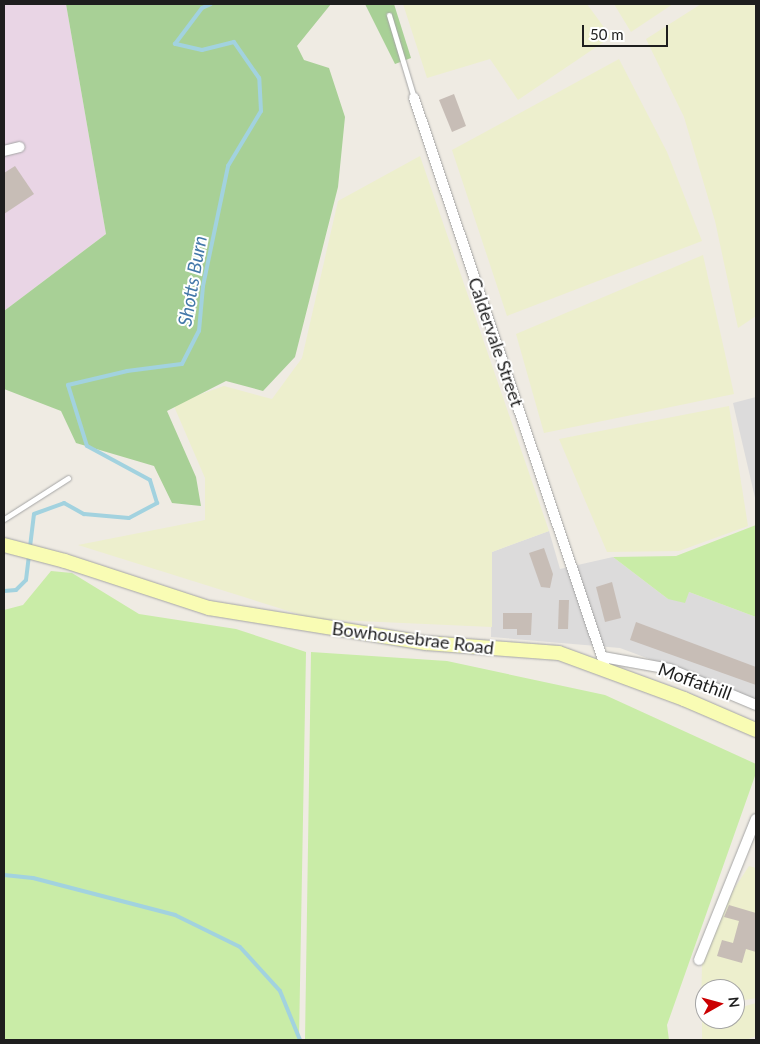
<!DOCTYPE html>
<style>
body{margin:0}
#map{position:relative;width:760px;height:1044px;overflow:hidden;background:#efebe3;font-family:Lato,sans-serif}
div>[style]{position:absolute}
.residential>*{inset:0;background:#dcdbdb}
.industrial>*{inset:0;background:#e9d5e5}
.farmland>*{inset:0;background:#edefcd}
.grass>*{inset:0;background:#c9eca7}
.forest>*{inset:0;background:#a8d096}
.stream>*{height:4px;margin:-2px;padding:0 2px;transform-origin:2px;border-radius:2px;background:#a2d2df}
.building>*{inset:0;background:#c7bdb6}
.roads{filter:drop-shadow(0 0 1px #a5a5a5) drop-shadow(0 0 1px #a5a5a5)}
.lane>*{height:5px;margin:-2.5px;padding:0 2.5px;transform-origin:2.5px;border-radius:2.5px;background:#fff}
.street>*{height:10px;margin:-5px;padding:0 5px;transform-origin:5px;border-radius:5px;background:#fff}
.secondary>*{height:14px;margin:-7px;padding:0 7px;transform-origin:7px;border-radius:7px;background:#f9fcb4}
span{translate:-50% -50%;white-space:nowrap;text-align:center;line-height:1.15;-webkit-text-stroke:4px #fff;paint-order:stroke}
.street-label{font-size:18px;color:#1e1e1e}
.water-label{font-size:19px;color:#4378a9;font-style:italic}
.frame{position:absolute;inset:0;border:5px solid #1e1e1e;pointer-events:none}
.north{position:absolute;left:695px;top:979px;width:50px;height:50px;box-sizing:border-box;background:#fff;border:1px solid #a5a5a5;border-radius:50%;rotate:83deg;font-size:14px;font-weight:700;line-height:20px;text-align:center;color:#1e1e1e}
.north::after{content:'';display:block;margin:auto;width:18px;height:22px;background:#cb0002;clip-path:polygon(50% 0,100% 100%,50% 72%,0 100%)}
.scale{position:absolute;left:582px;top:25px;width:86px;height:22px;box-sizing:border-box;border:2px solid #1e1e1e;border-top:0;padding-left:6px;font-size:15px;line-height:18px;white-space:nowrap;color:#1e1e1e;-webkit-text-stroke:4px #fff;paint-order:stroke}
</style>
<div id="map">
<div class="residential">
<div style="clip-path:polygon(756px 397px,756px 502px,733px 403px)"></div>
<div style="clip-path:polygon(549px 531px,560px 569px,613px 557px,668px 599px,689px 592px,756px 617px,756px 699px,620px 648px,491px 637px,492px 552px)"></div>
</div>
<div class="industrial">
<div style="clip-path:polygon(4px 4px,66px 4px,106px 234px,4px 311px)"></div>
</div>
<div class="farmland">
<div style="clip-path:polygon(403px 4px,587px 4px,611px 37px,518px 100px,490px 59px,427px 78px)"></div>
<div style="clip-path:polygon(614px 4px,673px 4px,631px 32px)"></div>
<div style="clip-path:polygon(701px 4px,756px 4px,756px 316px,738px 328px,715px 221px,684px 117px,646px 39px)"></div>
<div style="clip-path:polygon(619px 59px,667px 152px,702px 241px,507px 316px,452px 150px)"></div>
<div style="clip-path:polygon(420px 156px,549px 531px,492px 552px,492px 627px,314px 619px,78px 545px,205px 520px,205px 478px,173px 404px,224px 386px,272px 399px,302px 358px,338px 201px)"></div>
<div style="clip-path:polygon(703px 255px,734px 394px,544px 433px,516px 334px)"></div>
<div style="clip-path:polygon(729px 406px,748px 526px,679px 551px,607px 552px,559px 439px)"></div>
<div style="clip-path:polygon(749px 866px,756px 868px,756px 998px,735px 1002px,735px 989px,705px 989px,705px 1007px,701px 1008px,702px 964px,730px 895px)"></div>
<div style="clip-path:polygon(756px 1003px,756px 1036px,746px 1040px,702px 1040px,702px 1017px,735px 1019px,735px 1009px)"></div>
</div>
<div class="grass">
<div style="clip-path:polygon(756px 525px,756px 617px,689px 592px,685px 603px,668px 599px,613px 557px,676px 556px)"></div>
<div style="clip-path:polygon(51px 571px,72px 573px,139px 614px,236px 629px,306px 652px,299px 1040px,4px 1040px,4px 610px,23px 605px)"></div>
<div style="clip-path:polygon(311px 652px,447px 661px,605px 695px,756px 764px,756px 773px,667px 1025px,669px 1040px,305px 1040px)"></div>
</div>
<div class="forest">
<div style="clip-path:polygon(66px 4px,331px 4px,297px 46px,304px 60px,329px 68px,345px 117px,338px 187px,295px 357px,263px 391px,226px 381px,167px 411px,196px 477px,201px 506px,172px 503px,154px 466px,76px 443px,61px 411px,4px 389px,4px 311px,106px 234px)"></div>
<div style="clip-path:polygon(365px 4px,394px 4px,411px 58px,395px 64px)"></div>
</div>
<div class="stream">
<div style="left:4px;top:591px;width:12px;rotate:-5deg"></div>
<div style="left:16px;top:590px;width:14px;rotate:-45deg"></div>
<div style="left:26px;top:580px;width:66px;rotate:-83.1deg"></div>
<div style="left:34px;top:514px;width:32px;rotate:-20deg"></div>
<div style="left:64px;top:503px;width:23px;rotate:29deg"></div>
<div style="left:84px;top:514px;width:45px;rotate:5.1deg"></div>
<div style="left:129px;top:518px;width:32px;rotate:-28deg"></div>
<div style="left:157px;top:503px;width:24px;rotate:-107deg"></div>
<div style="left:150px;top:480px;width:72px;rotate:-151.6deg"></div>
<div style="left:87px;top:446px;width:64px;rotate:-107.3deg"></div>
<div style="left:68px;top:385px;width:61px;rotate:-13.3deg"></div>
<div style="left:127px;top:371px;width:55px;rotate:-7.3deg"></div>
<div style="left:182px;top:364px;width:37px;rotate:-63deg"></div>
<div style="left:199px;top:331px;width:45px;rotate:-84.9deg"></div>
<div style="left:203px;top:286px;width:123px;rotate:-78.2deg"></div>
<div style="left:228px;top:166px;width:64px;rotate:-59deg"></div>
<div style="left:261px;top:111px;width:33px;rotate:-93deg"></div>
<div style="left:259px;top:78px;width:44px;rotate:-124.8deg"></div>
<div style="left:234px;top:42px;width:33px;rotate:166deg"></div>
<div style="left:202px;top:50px;width:28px;rotate:-167deg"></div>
<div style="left:175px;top:44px;width:45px;rotate:-53.1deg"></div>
<div style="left:202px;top:8px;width:10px;rotate:-24deg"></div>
<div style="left:4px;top:875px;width:29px;rotate:6deg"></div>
<div style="left:33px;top:878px;width:147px;rotate:14.6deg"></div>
<div style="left:175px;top:915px;width:72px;rotate:26.2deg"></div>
<div style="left:240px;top:947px;width:59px;rotate:47.7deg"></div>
<div style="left:280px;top:991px;width:53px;rotate:67.8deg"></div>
</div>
<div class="building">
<div style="clip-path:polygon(454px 94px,466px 126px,452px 132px,439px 100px)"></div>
<div style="clip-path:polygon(15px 166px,34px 194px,4px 214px,4px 173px)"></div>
<div style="clip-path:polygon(544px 548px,553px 574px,550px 588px,541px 587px,529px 553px)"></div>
<div style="clip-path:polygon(612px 582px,621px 618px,605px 622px,596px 587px)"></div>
<div style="clip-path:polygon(559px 600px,569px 600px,568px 629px,558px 629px)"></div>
<div style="clip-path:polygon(503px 613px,532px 613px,531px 635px,517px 635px,517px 629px,503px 629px)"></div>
<div style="clip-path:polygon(636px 622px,756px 667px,756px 685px,630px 640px)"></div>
<div style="clip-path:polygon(729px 905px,756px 913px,756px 952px,746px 949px,742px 963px,717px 956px,722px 940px,733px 943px,739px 921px,724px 917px)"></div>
</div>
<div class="roads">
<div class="lane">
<div style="left:389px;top:15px;width:87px;rotate:73.2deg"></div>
<div style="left:4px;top:519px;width:76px;rotate:-32.6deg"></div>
</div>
<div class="street">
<div style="left:414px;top:98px;width:602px;rotate:71.41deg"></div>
<div style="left:4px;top:151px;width:16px;rotate:-14deg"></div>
<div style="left:603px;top:657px;width:68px;rotate:10.2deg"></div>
<div style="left:670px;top:669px;width:93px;rotate:22.7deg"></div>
<div style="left:699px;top:960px;width:152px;rotate:-68deg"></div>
</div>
<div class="secondary">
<div style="left:4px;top:545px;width:63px;rotate:14.7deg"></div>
<div style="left:65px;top:561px;width:151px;rotate:18.1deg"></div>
<div style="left:209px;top:608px;width:220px;rotate:9.2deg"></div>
<div style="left:426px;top:643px;width:133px;rotate:4.3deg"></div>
<div style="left:559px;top:653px;width:133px;rotate:20.2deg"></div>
<div style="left:684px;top:699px;width:78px;rotate:23.3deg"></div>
</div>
</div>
<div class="street-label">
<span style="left:496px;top:342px;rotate:71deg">Caldervale Street</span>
<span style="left:413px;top:638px;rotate:7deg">Bowhousebrae Road</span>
<span style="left:695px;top:681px;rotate:20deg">Moffathill</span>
</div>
<div class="water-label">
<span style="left:192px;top:281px;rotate:-80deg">Shotts Burn</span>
</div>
<div class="frame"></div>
<div class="north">N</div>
<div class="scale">50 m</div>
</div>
